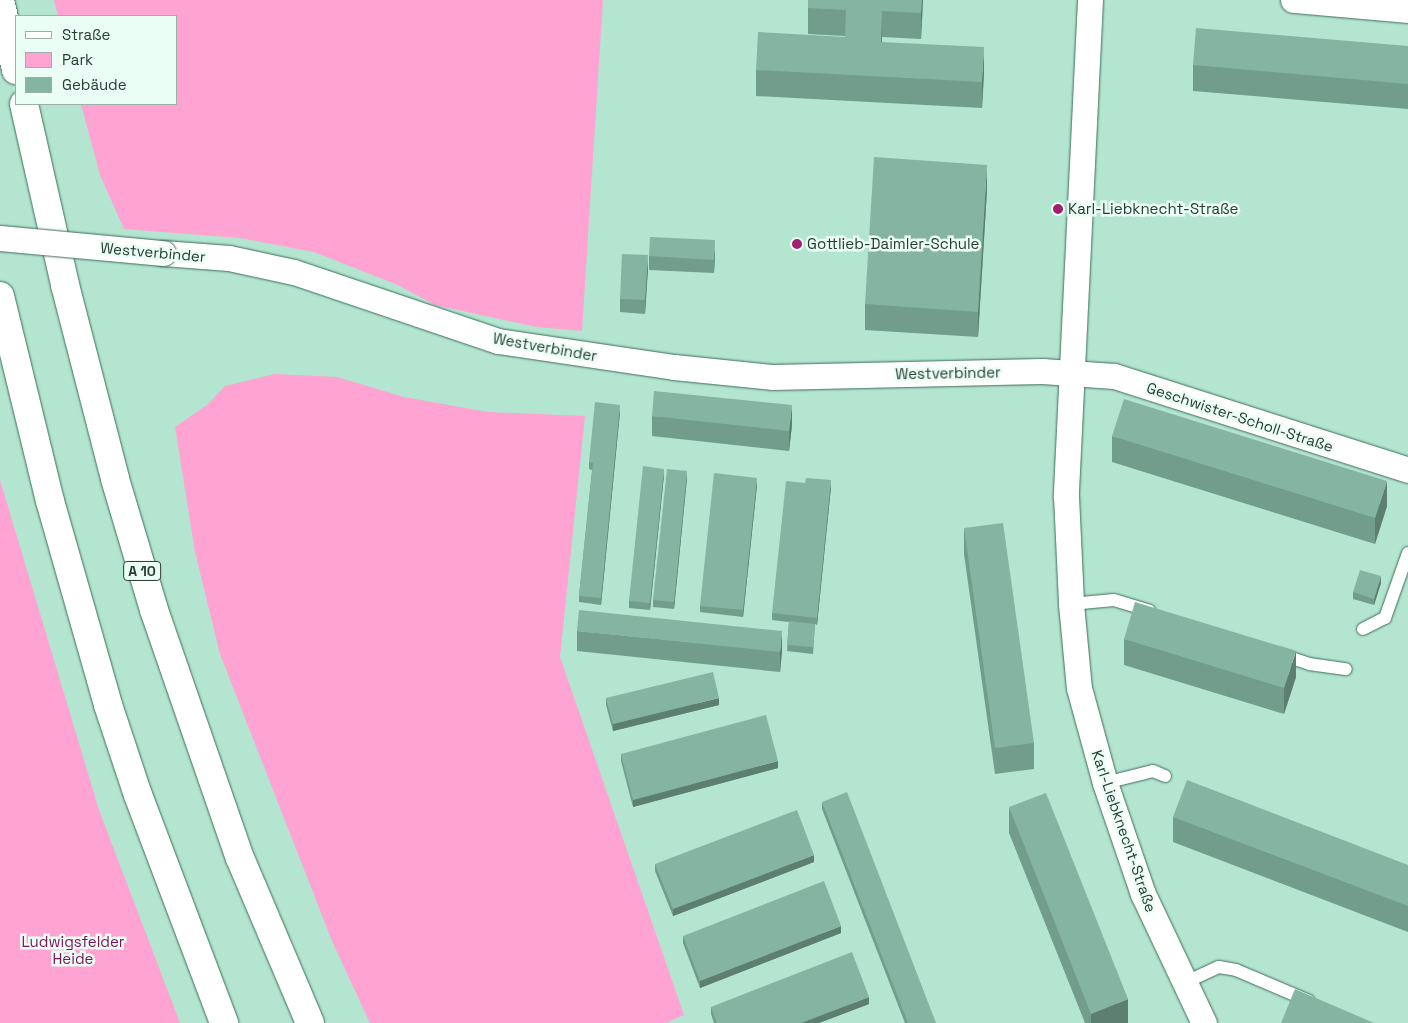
<!DOCTYPE html>
<meta charset="utf-8">
<style>
body{margin:0}
#map{position:relative;width:1408px;height:1023px;overflow:hidden;background:#b3e5d0;font-family:"Space Grotesk",sans-serif}
div>[style]{position:absolute}
.green>*{inset:0;background:#fea3d2}
.roads{filter:drop-shadow(0 0 1px #3f6d5c) drop-shadow(0 0 1px #3f6d5c)}
.lane>*{height:12px;margin:-6px;padding:0 6px;transform-origin:6px;border-radius:6px;background:#fff}
.street>*{height:25px;margin:-12.5px;padding:0 12.5px;transform-origin:12.5px;border-radius:12.5px;background:#fff}
.highway>*{height:28px;margin:-14px;padding:0 14px;transform-origin:14px;border-radius:14px;background:#fff}
.bridges{filter:drop-shadow(0 0 1px #3f6d5c) drop-shadow(0 0 1px #3f6d5c)}
.street-bridge>*{height:25px;margin:-12.5px;padding:0 12.5px;transform-origin:12.5px;border-radius:12.5px;background:#fff}
.wall>*{inset:0;background:#729c8b}
.shaded-wall>*{inset:0;background:#5d7f71}
.building>*{inset:0;background:#85b5a2}
.dots>*{width:14px;height:14px;translate:-50% -50%;box-sizing:border-box;border:2px solid #ebfef6;border-radius:50%}
span{translate:-50% -50%;white-space:nowrap;text-align:center;line-height:1.15;-webkit-text-stroke:5px #ebfef6;paint-order:stroke}
.shield-label span{padding:1px 4px;background:#ebfef6;border:1px solid;border-radius:4px;-webkit-text-stroke-width:0}
.shield-label{font-size:14px;color:#273b33;font-weight:700}
.poi-label{font-size:15px;color:#273b33}
.left{translate:0 -50%;text-align:left}
.street-label{font-size:15px;color:#273b33}
.park-label{font-size:15px;color:#7c1356}
.legend{position:absolute;left:15px;top:15px;width:162px;height:90px;box-sizing:border-box;background:#ebfef6;border:1px solid #9db0a8;margin:0;padding:6px 9px;list-style:none;font-size:15px;color:#273b33}
.legend li{display:flex;align-items:center;gap:10px;height:25px}
.legend b{width:25px;border:1px solid #9db0a8}
</style>
<div id="map">
<div class="green">
<div style="clip-path:polygon(54px 0,603px 0,582px 331px,537px 327px,435px 305px,398px 285px,314px 252px,240px 238px,124px 229px,100px 175px,81px 104px,176px 104px,176px 16px,58px 16px)"></div>
<div style="clip-path:polygon(275px 374px,337px 377px,404px 397px,488px 412px,585px 416px,560px 657px,684px 1015px,666px 1023px,370px 1023px,332px 941px,220px 654px,195px 552px,175px 427px,207px 405px,225px 386px)"></div>
<div style="clip-path:polygon(0 480px,99px 810px,180px 1023px,0 1023px)"></div>
</div>
<div class="roads">
<div class="lane">
<div style="left:1071px;top:604px;width:43px;rotate:-5.3deg"></div>
<div style="left:1114px;top:600px;width:37px;rotate:17deg"></div>
<div style="left:1363px;top:629px;width:25px;rotate:-27deg"></div>
<div style="left:1385px;top:618px;width:69px;rotate:-70.5deg"></div>
<div style="left:1279px;top:654px;width:32px;rotate:18deg"></div>
<div style="left:1309px;top:664px;width:37px;rotate:8deg"></div>
<div style="left:1105px;top:783px;width:49px;rotate:-14deg"></div>
<div style="left:1153px;top:771px;width:13px;rotate:23deg"></div>
<div style="left:1184px;top:983px;width:38px;rotate:-25deg"></div>
<div style="left:1219px;top:967px;width:17px;rotate:10deg"></div>
<div style="left:1236px;top:970px;width:79px;rotate:23deg"></div>
</div>
<div class="street">
<div style="left:1090px;top:0;width:497px;rotate:92.8deg"></div>
<div style="left:1066px;top:496px;width:108px;rotate:87.3deg"></div>
<div style="left:1071px;top:604px;width:84px;rotate:84.6deg"></div>
<div style="left:1079px;top:688px;width:98px;rotate:74.7deg"></div>
<div style="left:1105px;top:783px;width:117px;rotate:71.1deg"></div>
<div style="left:1143px;top:894px;width:143px;rotate:64.7deg"></div>
<div style="left:1293px;top:0;width:115px;rotate:5deg"></div>
<div style="left:163px;top:253px;width:66px;rotate:4.3deg"></div>
<div style="left:229px;top:258px;width:66px;rotate:12.2deg"></div>
<div style="left:294px;top:272px;width:215px;rotate:18.7deg"></div>
<div style="left:498px;top:341px;width:178px;rotate:8.4deg"></div>
<div style="left:674px;top:367px;width:100px;rotate:5.8deg"></div>
<div style="left:773px;top:377px;width:269px;rotate:-1.3deg"></div>
<div style="left:1042px;top:371px;width:72px;rotate:4deg"></div>
<div style="left:1114px;top:376px;width:309px;rotate:17.7deg"></div>
</div>
<div class="highway">
<div style="left:0;top:0;width:72px;rotate:77.1deg"></div>
<div style="left:24px;top:104px;width:186px;rotate:77.2deg"></div>
<div style="left:65px;top:285px;width:200px;rotate:75.5deg"></div>
<div style="left:115px;top:479px;width:137px;rotate:73.4deg"></div>
<div style="left:154px;top:610px;width:262px;rotate:70.9deg"></div>
<div style="left:240px;top:858px;width:179px;rotate:67deg"></div>
<div style="left:0;top:296px;width:211px;rotate:76.3deg"></div>
<div style="left:50px;top:501px;width:212px;rotate:74.1deg"></div>
<div style="left:108px;top:705px;width:95px;rotate:71.6deg"></div>
<div style="left:138px;top:795px;width:244px;rotate:69.3deg"></div>
</div>
</div>
<div class="bridges">
<div class="street-bridge">
<div style="left:0;top:238px;width:164px;rotate:5.3deg"></div>
</div>
</div>
<div class="wall">
<div style="clip-path:polygon(808px 0,923px 0,921px 39px,882px 37px,882px 42px,984px 73px,982px 108px,756px 96px,756px 70px,845px 37px,845px 36px,808px 34px)"></div>
<div style="clip-path:polygon(1408px 46px,1408px 109px,1193px 91px,1193px 65px)"></div>
<div style="clip-path:polygon(987px 190px,978px 337px,865px 330px,865px 304px)"></div>
<div style="clip-path:polygon(715px 254px,714px 273px,649px 270px,649px 256px)"></div>
<div style="clip-path:polygon(648px 268px,645px 314px,620px 312px,620px 299px)"></div>
<div style="clip-path:polygon(620px 412px,601px 605px,579px 602px,579px 596px,592px 470px,589px 469px,589px 462px)"></div>
<div style="clip-path:polygon(652px 416px,792px 425px,789px 451px,652px 436px)"></div>
<div style="clip-path:polygon(1112px 436px,1387px 506px,1375px 544px,1112px 462px)"></div>
<div style="clip-path:polygon(664px 475px,650px 610px,629px 608px,629px 601px)"></div>
<div style="clip-path:polygon(687px 478px,674px 609px,653px 607px,653px 600px)"></div>
<div style="clip-path:polygon(757px 485px,743px 617px,700px 612px,700px 606px)"></div>
<div style="clip-path:polygon(831px 487px,817px 625px,815px 624px,813px 654px,787px 651px,789px 622px,772px 620px,772px 613px)"></div>
<div style="clip-path:polygon(964px 528px,1034px 743px,1034px 769px,995px 774px,964px 554px)"></div>
<div style="clip-path:polygon(1381px 583px,1374px 605px,1353px 599px,1353px 592px)"></div>
<div style="clip-path:polygon(577px 631px,782px 651px,780px 672px,577px 651px)"></div>
<div style="clip-path:polygon(1124px 639px,1296px 677px,1284px 714px,1124px 665px)"></div>
<div style="clip-path:polygon(606px 698px,719px 705px,613px 731px,606px 705px)"></div>
<div style="clip-path:polygon(621px 754px,778px 768px,633px 807px,621px 761px)"></div>
<div style="clip-path:polygon(822px 802px,936px 1023px,905px 1023px,822px 809px)"></div>
<div style="clip-path:polygon(1009px 807px,1128px 1023px,1085px 1023px,1009px 833px)"></div>
<div style="clip-path:polygon(1173px 817px,1408px 865px,1408px 932px,1173px 842px)"></div>
<div style="clip-path:polygon(814px 862px,673px 916px,655px 871px,655px 864px)"></div>
<div style="clip-path:polygon(841px 933px,700px 988px,683px 943px,683px 936px)"></div>
<div style="clip-path:polygon(869px 1004px,819px 1023px,714px 1023px,711px 1014px,711px 1007px)"></div>
</div>
<div class="shaded-wall">
<div style="clip-path:polygon(922px 0,923px 0,921px 39px,921px 13px)"></div>
<div style="clip-path:polygon(882px 11px,882px 37px,881px 67px,881px 42px)"></div>
<div style="clip-path:polygon(984px 47px,984px 73px,982px 108px,982px 82px)"></div>
<div style="clip-path:polygon(987px 165px,987px 190px,978px 337px,978px 312px)"></div>
<div style="clip-path:polygon(715px 240px,715px 254px,714px 273px,714px 260px)"></div>
<div style="clip-path:polygon(648px 255px,648px 268px,645px 314px,645px 300px)"></div>
<div style="clip-path:polygon(620px 405px,620px 412px,601px 605px,601px 598px)"></div>
<div style="clip-path:polygon(792px 405px,792px 425px,789px 451px,789px 431px)"></div>
<div style="clip-path:polygon(664px 469px,664px 475px,650px 610px,650px 603px)"></div>
<div style="clip-path:polygon(687px 471px,687px 478px,674px 609px,674px 602px)"></div>
<div style="clip-path:polygon(757px 478px,757px 485px,743px 617px,743px 610px)"></div>
<div style="clip-path:polygon(831px 480px,831px 487px,817px 625px,817px 618px)"></div>
<div style="clip-path:polygon(1387px 481px,1387px 506px,1375px 544px,1375px 518px)"></div>
<div style="clip-path:polygon(1381px 576px,1381px 583px,1374px 605px,1374px 599px)"></div>
<div style="clip-path:polygon(782px 631px,782px 651px,780px 672px,780px 652px)"></div>
<div style="clip-path:polygon(1296px 651px,1296px 677px,1284px 714px,1284px 688px)"></div>
<div style="clip-path:polygon(719px 698px,719px 705px,613px 731px,613px 724px)"></div>
<div style="clip-path:polygon(778px 761px,778px 768px,633px 807px,633px 800px)"></div>
<div style="clip-path:polygon(814px 855px,814px 862px,673px 916px,673px 909px)"></div>
<div style="clip-path:polygon(841px 926px,841px 933px,700px 988px,700px 981px)"></div>
<div style="clip-path:polygon(869px 997px,869px 1004px,819px 1023px,801px 1023px)"></div>
<div style="clip-path:polygon(1128px 999px,1128px 1023px,1091px 1023px,1091px 1014px)"></div>
</div>
<div class="building">
<div style="clip-path:polygon(808px 0,922px 0,921px 13px,882px 11px,881px 42px,984px 47px,982px 82px,756px 70px,758px 32px,845px 37px,846px 10px,808px 8px)"></div>
<div style="clip-path:polygon(1196px 28px,1408px 46px,1408px 84px,1193px 65px)"></div>
<div style="clip-path:polygon(874px 157px,987px 165px,978px 312px,865px 304px)"></div>
<div style="clip-path:polygon(650px 237px,715px 240px,714px 260px,649px 256px)"></div>
<div style="clip-path:polygon(622px 254px,648px 255px,645px 300px,620px 299px)"></div>
<div style="clip-path:polygon(654px 391px,792px 405px,789px 431px,652px 416px)"></div>
<div style="clip-path:polygon(1124px 399px,1387px 481px,1375px 518px,1112px 436px)"></div>
<div style="clip-path:polygon(595px 402px,620px 405px,601px 598px,579px 596px,593px 463px,589px 462px)"></div>
<div style="clip-path:polygon(643px 466px,664px 469px,650px 603px,629px 601px)"></div>
<div style="clip-path:polygon(667px 469px,687px 471px,674px 602px,653px 600px)"></div>
<div style="clip-path:polygon(714px 473px,757px 478px,743px 610px,700px 606px)"></div>
<div style="clip-path:polygon(806px 478px,831px 480px,817px 618px,772px 613px,786px 481px,805px 483px)"></div>
<div style="clip-path:polygon(1003px 523px,1034px 743px,995px 748px,964px 528px)"></div>
<div style="clip-path:polygon(1360px 570px,1381px 576px,1374px 599px,1353px 592px)"></div>
<div style="clip-path:polygon(1135px 602px,1296px 651px,1284px 688px,1124px 639px)"></div>
<div style="clip-path:polygon(579px 610px,782px 631px,780px 652px,577px 631px)"></div>
<div style="clip-path:polygon(789px 621px,815px 624px,813px 647px,787px 645px)"></div>
<div style="clip-path:polygon(713px 672px,719px 698px,613px 724px,606px 698px)"></div>
<div style="clip-path:polygon(766px 715px,778px 761px,633px 800px,621px 754px)"></div>
<div style="clip-path:polygon(1187px 780px,1408px 865px,1408px 906px,1173px 817px)"></div>
<div style="clip-path:polygon(847px 792px,936px 1023px,908px 1023px,822px 802px)"></div>
<div style="clip-path:polygon(1046px 793px,1128px 999px,1091px 1014px,1009px 807px)"></div>
<div style="clip-path:polygon(797px 810px,814px 855px,673px 909px,655px 864px)"></div>
<div style="clip-path:polygon(824px 881px,841px 926px,700px 981px,683px 936px)"></div>
<div style="clip-path:polygon(852px 952px,869px 997px,801px 1023px,717px 1023px,711px 1007px)"></div>
<div style="clip-path:polygon(1295px 989px,1374px 1023px,1281px 1023px)"></div>
</div>
<div class="dots">
<div style="left:1058px;top:209px;background:#a02071"></div>
<div style="left:797px;top:244px;background:#a02071"></div>
</div>
<div class="shield-label">
<span style="left:142px;top:571px">A 10</span>
</div>
<div class="poi-label">
<span class="left" style="left:1068px;top:209px">Karl-Liebknecht-Straße</span>
<span class="left" style="left:807px;top:244px">Gottlieb-Daimler-Schule</span>
</div>
<div class="street-label">
<span style="left:153px;top:252px;rotate:5deg">Westverbinder</span>
<span style="left:545px;top:347px;rotate:10deg">Westverbinder</span>
<span style="left:948px;top:373px;rotate:-1deg">Westverbinder</span>
<span style="left:1240px;top:417px;rotate:18deg">Geschwister-Scholl-Straße</span>
<span style="left:1124px;top:831px;rotate:71deg">Karl-Liebknecht-Straße</span>
</div>
<div class="park-label">
<span style="left:73px;top:950px">Ludwigsfelder<br>Heide</span>
</div>
<ul class="legend">
<li><b style="height:6px;background:#fff"></b>Straße</li>
<li><b style="height:14px;background:#fea3d2"></b>Park</li>
<li><b style="height:14px;background:#85b5a2"></b>Gebäude</li>
</ul>
</div>
